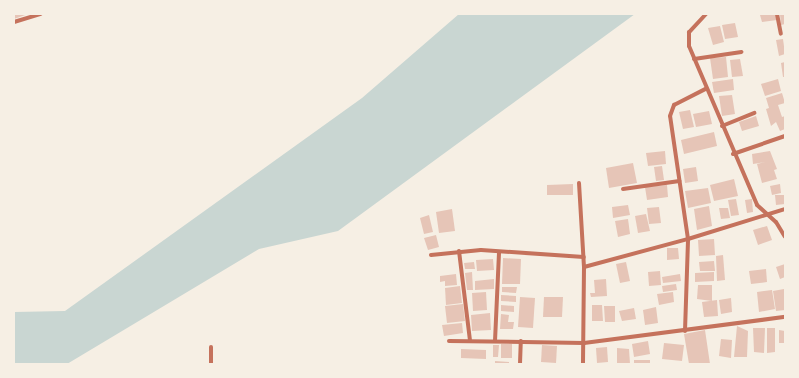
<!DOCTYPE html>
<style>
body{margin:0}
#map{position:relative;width:799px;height:378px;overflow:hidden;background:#f6efe4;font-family:Inter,sans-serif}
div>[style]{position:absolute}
.water>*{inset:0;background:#c9d6d2}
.building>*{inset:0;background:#e6c5b7}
.path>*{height:1.5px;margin:-0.75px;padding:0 0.75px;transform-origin:0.75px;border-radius:0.75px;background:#b5482f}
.minor>*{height:4px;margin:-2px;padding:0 2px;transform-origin:2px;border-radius:2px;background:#c5725c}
span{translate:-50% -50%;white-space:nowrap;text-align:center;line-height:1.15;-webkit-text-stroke:3.5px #f6efe4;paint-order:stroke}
.frame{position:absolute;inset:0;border:15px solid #f6efe4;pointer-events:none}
</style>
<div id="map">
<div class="water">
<div style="clip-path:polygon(459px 14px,635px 14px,338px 231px,259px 249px,67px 364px,14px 364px,14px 312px,65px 311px,362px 98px)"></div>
</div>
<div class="building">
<div style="clip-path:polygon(14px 14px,28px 14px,14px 19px)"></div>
<div style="clip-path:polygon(776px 14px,777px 20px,762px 22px,760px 15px)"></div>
<div style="clip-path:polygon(780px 14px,785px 14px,785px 24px,781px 25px)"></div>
<div style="clip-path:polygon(735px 23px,738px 37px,725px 39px,722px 25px)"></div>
<div style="clip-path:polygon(720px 26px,724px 42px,713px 45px,708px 28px)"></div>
<div style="clip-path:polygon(783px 39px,785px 54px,779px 56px,776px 40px)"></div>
<div style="clip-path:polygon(726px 57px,728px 77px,713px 79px,710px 58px)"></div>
<div style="clip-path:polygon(740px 59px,743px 76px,732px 77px,730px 60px)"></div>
<div style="clip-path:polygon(785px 62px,785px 77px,783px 77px,781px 63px)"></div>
<div style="clip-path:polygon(733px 79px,734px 90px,714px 93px,712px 82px)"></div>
<div style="clip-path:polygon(778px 79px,781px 91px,765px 96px,761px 84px)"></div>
<div style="clip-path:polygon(782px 93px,785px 103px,778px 105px,782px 117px,785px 116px,785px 129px,780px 131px,776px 122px,771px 126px,766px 109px,769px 108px,766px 98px)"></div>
<div style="clip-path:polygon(732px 95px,735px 114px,722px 116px,719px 96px)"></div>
<div style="clip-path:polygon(690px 110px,694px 127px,683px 129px,679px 112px)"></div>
<div style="clip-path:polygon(709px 111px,712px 124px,696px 127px,693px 114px)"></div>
<div style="clip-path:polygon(756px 116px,759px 126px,742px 131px,739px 122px)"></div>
<div style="clip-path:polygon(714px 132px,717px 146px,684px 154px,681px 140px)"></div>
<div style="clip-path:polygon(665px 151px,666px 164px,648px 166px,646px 153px)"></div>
<div style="clip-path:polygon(770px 151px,777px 169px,774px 170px,777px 179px,762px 183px,757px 164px,765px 162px,753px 164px,752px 154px)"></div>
<div style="clip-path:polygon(633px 163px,637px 183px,609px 188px,606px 168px)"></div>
<div style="clip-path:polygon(662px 166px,664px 180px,656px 181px,654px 167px)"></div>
<div style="clip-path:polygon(696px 167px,698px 181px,685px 183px,683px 169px)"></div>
<div style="clip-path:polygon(734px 179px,738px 196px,714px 201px,710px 185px)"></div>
<div style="clip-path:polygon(573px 184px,573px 195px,547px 195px,547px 185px)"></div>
<div style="clip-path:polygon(780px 184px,781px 193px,772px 195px,770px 186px)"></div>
<div style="clip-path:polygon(667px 185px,668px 197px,647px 200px,645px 187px)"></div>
<div style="clip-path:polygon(708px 188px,711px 203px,688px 208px,685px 191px)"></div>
<div style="clip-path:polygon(775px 195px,784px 195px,785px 204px,776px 205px)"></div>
<div style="clip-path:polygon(736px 199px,739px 215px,731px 216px,728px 200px)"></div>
<div style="clip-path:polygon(752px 199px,753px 212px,747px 213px,745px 200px)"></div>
<div style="clip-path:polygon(628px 205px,630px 215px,613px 218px,612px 207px)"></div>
<div style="clip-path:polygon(709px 206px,712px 226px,697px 230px,694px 209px)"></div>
<div style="clip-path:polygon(659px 207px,661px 223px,649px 224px,647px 208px)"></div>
<div style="clip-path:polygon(719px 208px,728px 208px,730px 218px,721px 219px)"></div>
<div style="clip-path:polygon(452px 209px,455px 231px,439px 233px,436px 212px)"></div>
<div style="clip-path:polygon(646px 214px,650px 231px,638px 233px,635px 216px)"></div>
<div style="clip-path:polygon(429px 215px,433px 232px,424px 234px,420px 218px)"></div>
<div style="clip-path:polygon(628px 219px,630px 234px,618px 237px,615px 221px)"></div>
<div style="clip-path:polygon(767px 226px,772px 240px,758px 245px,753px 230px)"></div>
<div style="clip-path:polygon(436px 235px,439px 247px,428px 250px,424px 238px)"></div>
<div style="clip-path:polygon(714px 239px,715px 255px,699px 256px,698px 240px)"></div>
<div style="clip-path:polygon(667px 248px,678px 248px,679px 259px,667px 260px)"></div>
<div style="clip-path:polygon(723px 255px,725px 280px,717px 281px,716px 256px)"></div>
<div style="clip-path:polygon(503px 258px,521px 259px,520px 284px,502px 284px)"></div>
<div style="clip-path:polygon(493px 259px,494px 270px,477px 271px,476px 260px)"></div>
<div style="clip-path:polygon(714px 261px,715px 271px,700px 271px,699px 262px)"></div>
<div style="clip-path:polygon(474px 262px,475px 269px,465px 269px,464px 263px)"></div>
<div style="clip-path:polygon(626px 262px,630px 281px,620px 283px,616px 264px)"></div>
<div style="clip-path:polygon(785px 264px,785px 277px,780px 279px,776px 267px)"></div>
<div style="clip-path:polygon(766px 269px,767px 282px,751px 284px,749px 271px)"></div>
<div style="clip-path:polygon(660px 271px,661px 285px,649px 286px,648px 272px)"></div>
<div style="clip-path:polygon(472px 272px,473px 290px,467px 290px,465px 273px)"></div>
<div style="clip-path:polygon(714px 272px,714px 281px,695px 282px,695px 273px)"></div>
<div style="clip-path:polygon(456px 274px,457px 285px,445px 286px,445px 281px,440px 282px,440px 276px)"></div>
<div style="clip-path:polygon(680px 274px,681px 281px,663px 283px,662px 277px)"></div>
<div style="clip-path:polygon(494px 279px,494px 289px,475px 290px,475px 281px)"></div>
<div style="clip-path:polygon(606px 279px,607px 296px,591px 297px,590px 293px,595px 293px,594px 280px)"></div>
<div style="clip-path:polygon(676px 284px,677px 290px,663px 292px,662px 286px)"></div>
<div style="clip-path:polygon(698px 285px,712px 285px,712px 301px,697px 299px)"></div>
<div style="clip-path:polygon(460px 286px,462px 303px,446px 305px,445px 288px)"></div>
<div style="clip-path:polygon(502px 287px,517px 287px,516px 293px,502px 292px)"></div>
<div style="clip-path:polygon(784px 289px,785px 310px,776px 311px,773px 291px)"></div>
<div style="clip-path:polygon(772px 290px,775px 309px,759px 312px,757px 292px)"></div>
<div style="clip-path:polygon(486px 292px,487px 310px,473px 311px,472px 293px)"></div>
<div style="clip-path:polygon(673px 292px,674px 302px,659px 305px,657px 294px)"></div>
<div style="clip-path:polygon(501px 295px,516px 296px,516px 302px,501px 301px)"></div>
<div style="clip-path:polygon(520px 297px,535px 298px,533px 328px,518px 327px)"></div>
<div style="clip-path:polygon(544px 297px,563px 297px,562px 317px,543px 317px)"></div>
<div style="clip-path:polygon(731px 298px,732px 312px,721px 314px,719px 300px)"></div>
<div style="clip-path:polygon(717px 300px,718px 316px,704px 317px,702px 302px)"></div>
<div style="clip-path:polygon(463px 304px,465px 321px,447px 323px,445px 306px)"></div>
<div style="clip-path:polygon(501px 305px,514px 306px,514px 312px,501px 311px)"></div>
<div style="clip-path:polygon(592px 305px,602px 305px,603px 321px,592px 321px)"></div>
<div style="clip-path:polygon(604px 306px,615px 306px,615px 322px,605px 322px)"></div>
<div style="clip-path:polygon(656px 307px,658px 323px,645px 325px,643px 310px)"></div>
<div style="clip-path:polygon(634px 308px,636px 319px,622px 321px,619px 311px)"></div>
<div style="clip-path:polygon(490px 313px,491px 330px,472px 331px,471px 315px)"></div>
<div style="clip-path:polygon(501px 314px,509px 315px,508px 322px,514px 322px,513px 329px,500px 329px)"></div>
<div style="clip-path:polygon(462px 323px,463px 333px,444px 336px,442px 325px)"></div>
<div style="clip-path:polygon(737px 326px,748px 331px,747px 357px,734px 357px)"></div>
<div style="clip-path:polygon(753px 328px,765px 328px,764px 353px,754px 352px)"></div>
<div style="clip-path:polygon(767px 328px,775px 328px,775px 352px,767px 353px)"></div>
<div style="clip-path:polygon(705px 330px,710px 364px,689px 364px,684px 334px)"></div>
<div style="clip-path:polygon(779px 330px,785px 331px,785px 343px,779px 343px)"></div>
<div style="clip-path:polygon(721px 339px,732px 340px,731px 358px,719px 356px)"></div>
<div style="clip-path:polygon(648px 341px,650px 354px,634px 357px,632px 344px)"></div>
<div style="clip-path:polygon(664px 343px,684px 345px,682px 361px,662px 359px)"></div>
<div style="clip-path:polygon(501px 344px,512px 344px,512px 358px,501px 358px)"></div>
<div style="clip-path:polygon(493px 345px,499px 345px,498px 357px,493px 357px)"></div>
<div style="clip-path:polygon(542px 345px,557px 346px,556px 363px,541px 362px)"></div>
<div style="clip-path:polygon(607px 347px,608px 362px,597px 363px,596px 348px)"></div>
<div style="clip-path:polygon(617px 348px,629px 349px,630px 364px,617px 364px)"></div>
<div style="clip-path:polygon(461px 349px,486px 350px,486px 359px,461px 358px)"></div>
<div style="clip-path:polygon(634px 360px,650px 360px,650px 364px,634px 364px)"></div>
<div style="clip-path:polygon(495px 361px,509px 362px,509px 364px,495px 364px)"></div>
</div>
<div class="path">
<div style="left:14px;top:155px;width:18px;rotate:90deg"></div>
</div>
<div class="minor">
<div style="left:706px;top:14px;width:25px;rotate:133deg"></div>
<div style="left:689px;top:32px;width:14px;rotate:90deg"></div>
<div style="left:689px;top:46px;width:173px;rotate:66.8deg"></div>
<div style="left:757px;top:205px;width:25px;rotate:42deg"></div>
<div style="left:776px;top:222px;width:17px;rotate:59deg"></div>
<div style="left:777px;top:14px;width:20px;rotate:79deg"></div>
<div style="left:14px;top:22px;width:28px;rotate:-17deg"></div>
<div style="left:694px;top:59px;width:48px;rotate:-8.5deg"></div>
<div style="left:722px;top:126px;width:35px;rotate:-22deg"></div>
<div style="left:733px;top:154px;width:55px;rotate:-19.1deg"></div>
<div style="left:579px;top:183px;width:84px;rotate:86.6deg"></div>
<div style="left:584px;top:267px;width:97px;rotate:90.6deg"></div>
<div style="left:623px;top:189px;width:57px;rotate:-8.1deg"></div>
<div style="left:459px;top:251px;width:90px;rotate:83deg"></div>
<div style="left:431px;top:255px;width:50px;rotate:-5.7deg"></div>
<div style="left:481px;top:250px;width:103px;rotate:3.9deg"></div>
<div style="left:584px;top:267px;width:108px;rotate:-15.1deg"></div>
<div style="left:688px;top:239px;width:102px;rotate:-17.2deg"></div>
<div style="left:685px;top:331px;width:92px;rotate:-88.1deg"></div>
<div style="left:688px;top:239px;width:124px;rotate:-98.3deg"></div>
<div style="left:670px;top:116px;width:12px;rotate:-70deg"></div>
<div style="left:674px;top:105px;width:36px;rotate:-27deg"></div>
<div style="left:449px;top:341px;width:135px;rotate:0.8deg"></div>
<div style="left:584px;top:343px;width:203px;rotate:-7.4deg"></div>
<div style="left:495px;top:341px;width:89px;rotate:-87.4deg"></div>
<div style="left:211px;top:347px;width:17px;rotate:90deg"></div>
<div style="left:520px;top:364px;width:23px;rotate:-88deg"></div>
</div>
<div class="frame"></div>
</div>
